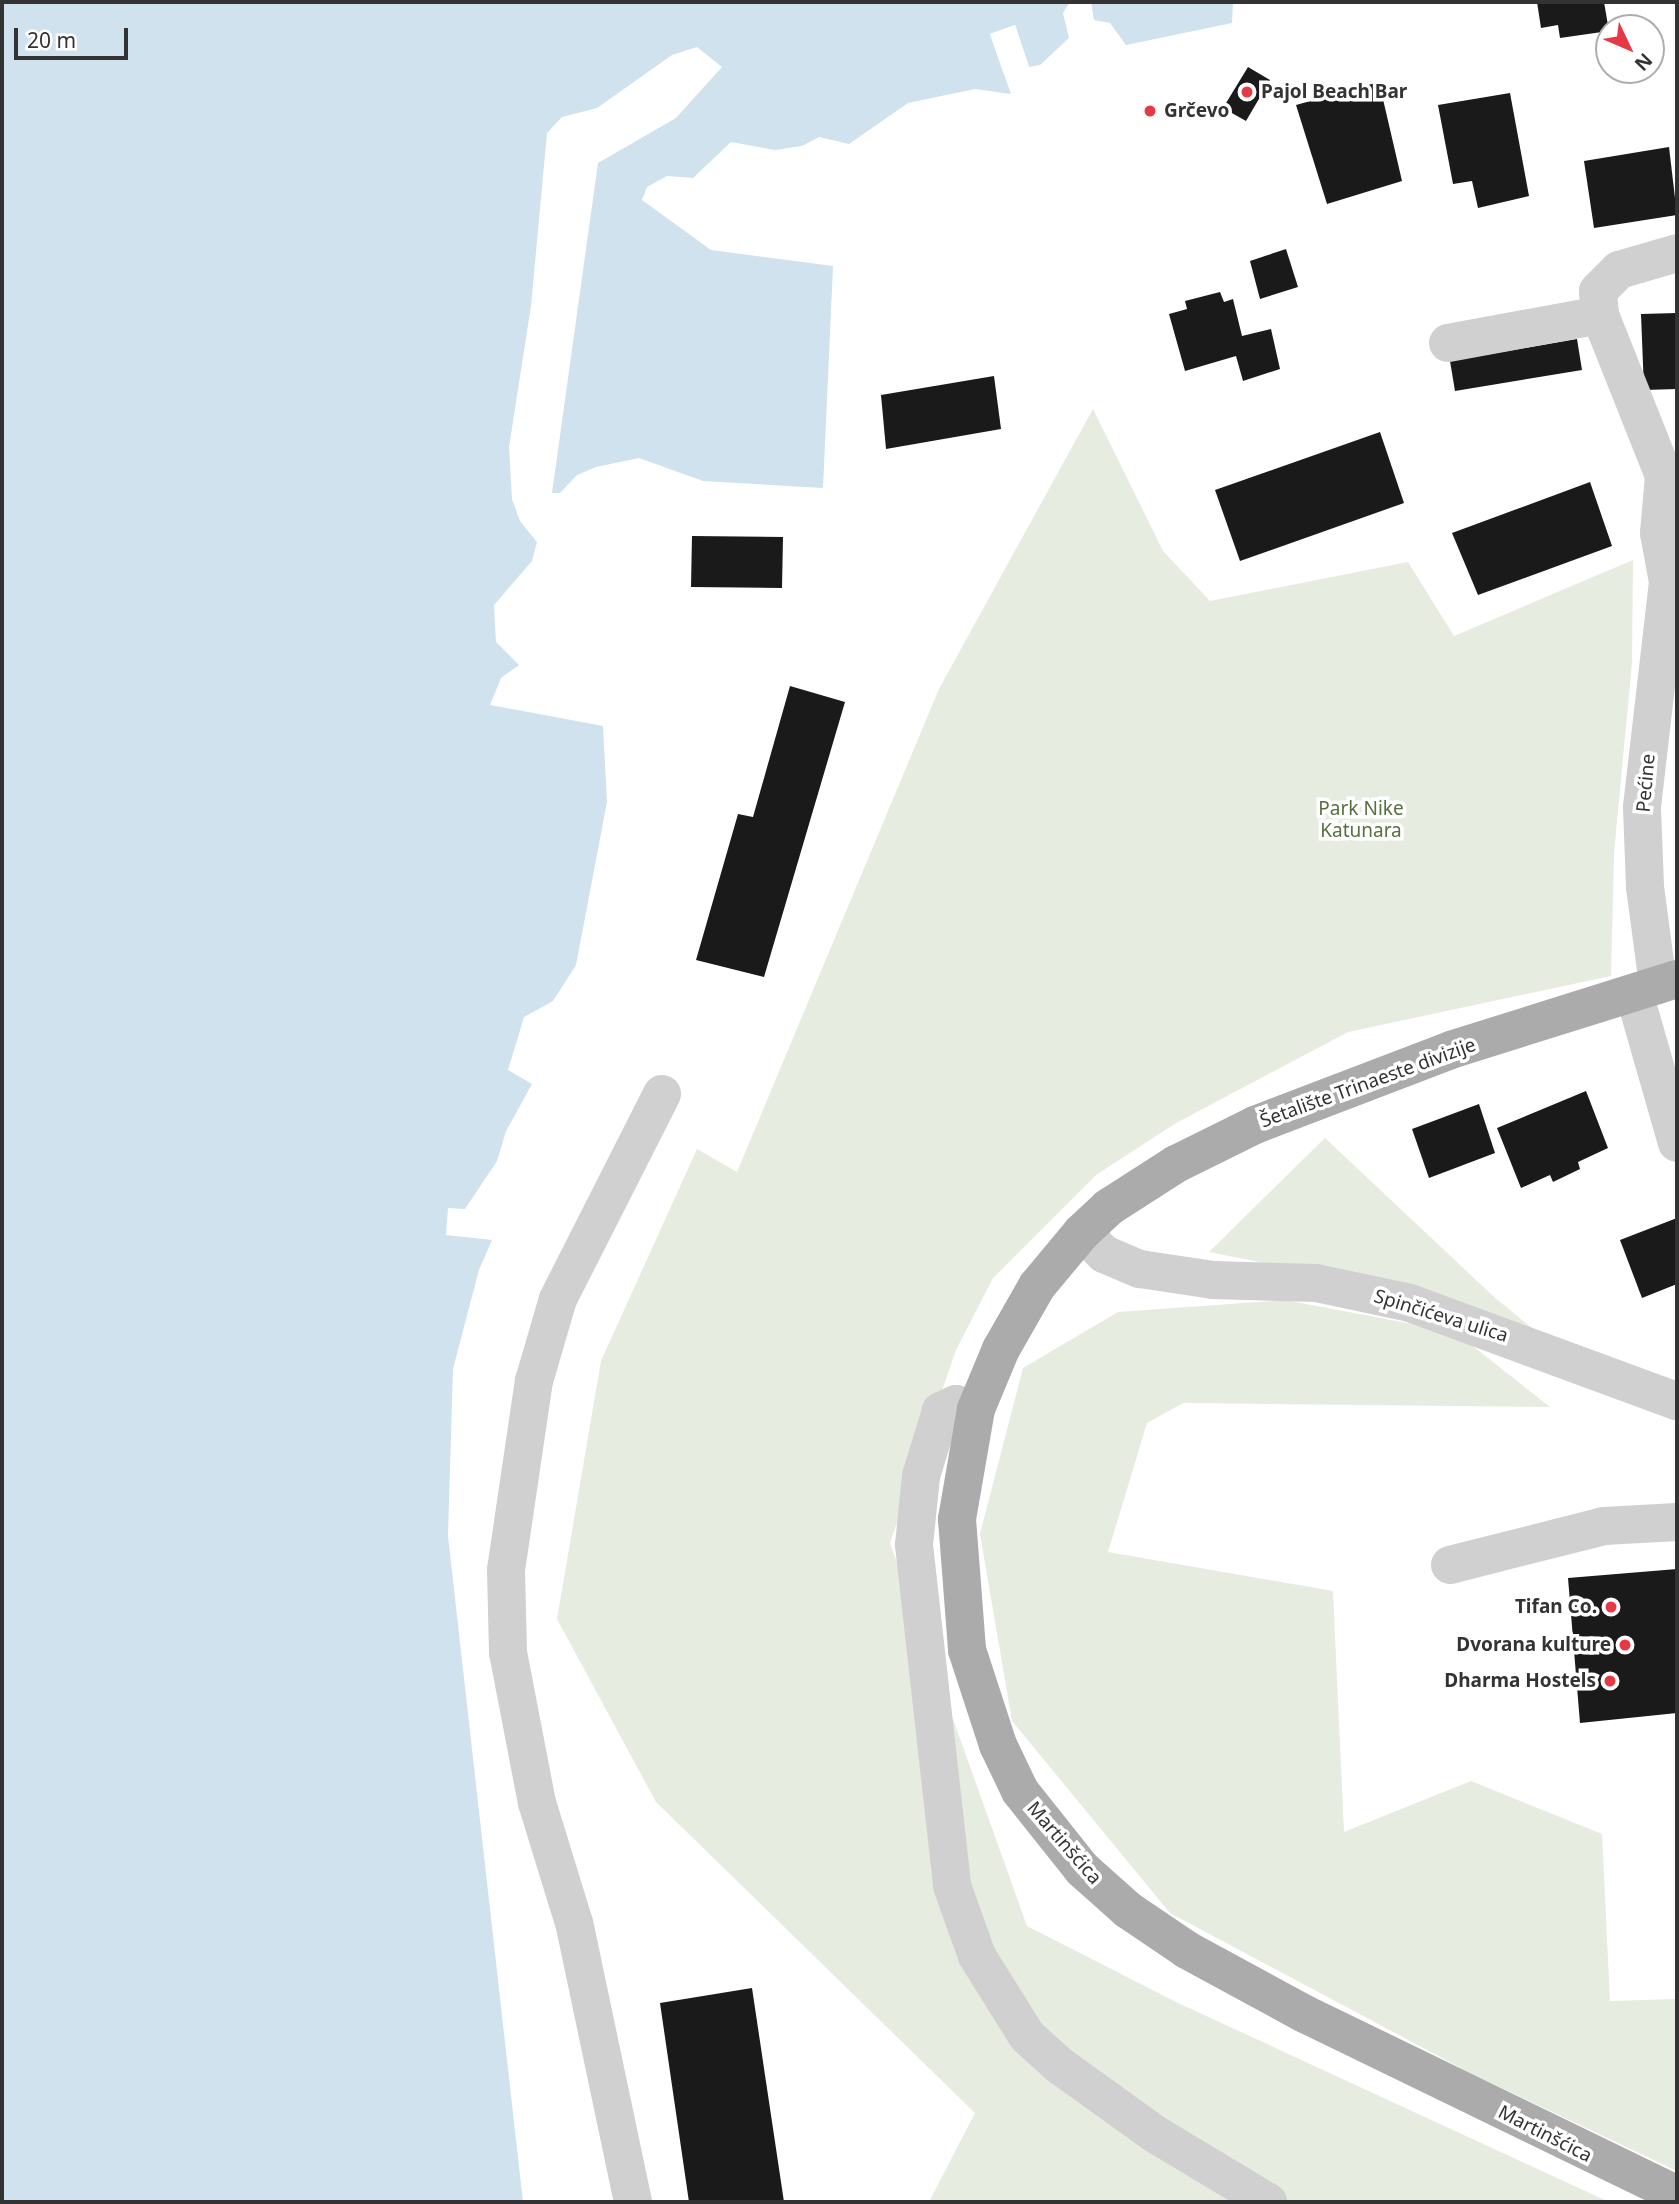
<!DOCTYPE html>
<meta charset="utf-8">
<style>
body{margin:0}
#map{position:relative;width:1679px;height:2204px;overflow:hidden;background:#fff;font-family:"Noto Sans",sans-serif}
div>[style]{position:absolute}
.green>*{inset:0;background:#e6ecdf}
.water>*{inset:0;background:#cfe2ee}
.pier>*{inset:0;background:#fff}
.building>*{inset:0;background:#1a1a1a}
.minor>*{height:38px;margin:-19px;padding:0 19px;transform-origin:19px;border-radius:19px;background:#d0d0d0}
.major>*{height:38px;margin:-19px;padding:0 19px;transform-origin:19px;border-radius:19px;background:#ababab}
.dots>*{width:19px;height:19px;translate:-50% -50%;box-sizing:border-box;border:4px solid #fff;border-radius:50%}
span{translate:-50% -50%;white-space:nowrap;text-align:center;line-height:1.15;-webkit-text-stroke:7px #fff;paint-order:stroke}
.poi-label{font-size:19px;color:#333;font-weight:700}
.left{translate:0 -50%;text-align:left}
.right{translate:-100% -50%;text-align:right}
.street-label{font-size:19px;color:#333}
.park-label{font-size:19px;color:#56703f}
.frame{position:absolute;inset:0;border:4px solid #333;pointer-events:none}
.north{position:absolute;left:1595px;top:14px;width:70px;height:70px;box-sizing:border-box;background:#fff;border:2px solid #adadad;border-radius:50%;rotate:134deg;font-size:19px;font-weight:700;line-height:28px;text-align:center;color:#333}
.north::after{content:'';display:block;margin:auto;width:24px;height:32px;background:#e63946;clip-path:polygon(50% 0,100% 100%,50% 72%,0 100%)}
.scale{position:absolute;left:14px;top:28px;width:114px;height:32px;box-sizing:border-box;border:4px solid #333;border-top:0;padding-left:9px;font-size:21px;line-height:24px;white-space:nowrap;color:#333;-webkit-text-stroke:5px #fff;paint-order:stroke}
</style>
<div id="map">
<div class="green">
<div style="clip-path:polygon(1093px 409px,1163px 551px,1210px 601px,1408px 562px,1454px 636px,1633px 560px,1632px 663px,1614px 853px,1611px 976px,1348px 1032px,1176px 1123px,1096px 1175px,993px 1278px,956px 1350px,890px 1543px,1027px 1926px,1176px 2002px,1609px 2202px,929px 2202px,975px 2113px,656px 1802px,557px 1619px,601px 1361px,697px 1149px,737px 1172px,939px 689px)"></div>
<div style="clip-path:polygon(1325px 1138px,1493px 1296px,1538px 1333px,1380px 1286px,1209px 1252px)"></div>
<div style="clip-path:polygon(1285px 1300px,1455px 1332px,1550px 1407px,1183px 1403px,1147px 1423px,1108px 1552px,1333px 1591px,1344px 1832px,1471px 1781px,1602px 1834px,1610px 2001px,1677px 1999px,1677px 2171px,1472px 2074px,1170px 1913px,1012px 1721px,980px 1534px,1023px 1368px,1118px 1312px)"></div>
</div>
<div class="water">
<div style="clip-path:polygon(2px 2px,1070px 2px,1063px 13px,1069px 38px,1040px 65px,1029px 67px,1015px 25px,990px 34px,1011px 94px,975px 89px,908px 103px,849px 144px,819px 137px,802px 146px,775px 150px,731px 142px,693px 178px,667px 176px,647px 187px,642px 200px,711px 250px,833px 266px,823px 488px,703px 481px,639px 458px,596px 467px,577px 475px,560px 493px,552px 493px,598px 163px,676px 118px,722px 67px,697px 47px,672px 55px,597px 108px,562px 117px,547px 133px,531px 306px,509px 447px,512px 499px,520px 521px,537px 542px,532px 561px,494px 605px,496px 642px,519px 665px,501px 678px,490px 705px,603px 726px,607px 802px,576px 965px,553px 1001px,524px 1017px,508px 1070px,532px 1084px,506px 1131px,497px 1161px,465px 1209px,448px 1208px,446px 1235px,492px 1240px,479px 1270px,453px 1369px,448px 1536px,523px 2202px,2px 2202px)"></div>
<div style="clip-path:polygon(1091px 2px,1233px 2px,1232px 23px,1126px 45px,1110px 23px,1094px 20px)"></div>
</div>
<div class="pier">
<div style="clip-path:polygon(1015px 25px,1029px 67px,1013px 30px,995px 36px,1004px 75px,990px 34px)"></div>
</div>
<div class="building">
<div style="clip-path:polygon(1537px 2px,1604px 2px,1609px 31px,1560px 38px,1558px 25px,1541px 28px)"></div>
<div style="clip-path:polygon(1248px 67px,1270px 80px,1246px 121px,1223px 108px)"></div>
<div style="clip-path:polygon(1379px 82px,1402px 181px,1327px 204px,1296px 105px)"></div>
<div style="clip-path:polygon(1510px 93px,1529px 196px,1478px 208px,1472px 181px,1453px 184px,1438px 105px)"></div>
<div style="clip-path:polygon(1669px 147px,1677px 215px,1594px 228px,1584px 161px)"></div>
<div style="clip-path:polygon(1286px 249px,1298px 287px,1260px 299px,1250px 261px)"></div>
<div style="clip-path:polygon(1220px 292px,1224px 302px,1233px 299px,1242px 336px,1271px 329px,1280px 369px,1243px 381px,1236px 356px,1185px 371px,1169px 314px,1187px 309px,1185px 301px)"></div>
<div style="clip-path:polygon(1677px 313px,1677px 389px,1644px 390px,1641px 314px)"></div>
<div style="clip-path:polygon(1577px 339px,1582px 370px,1455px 391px,1450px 361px)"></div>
<div style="clip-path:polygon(994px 376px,1001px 429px,886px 449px,881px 395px)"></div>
<div style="clip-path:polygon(1380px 432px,1404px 503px,1240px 561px,1215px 490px)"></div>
<div style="clip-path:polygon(1590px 482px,1612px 546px,1478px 595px,1452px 533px)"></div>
<div style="clip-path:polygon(692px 536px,783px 537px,782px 588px,691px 587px)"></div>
<div style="clip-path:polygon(790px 686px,845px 702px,764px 977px,696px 960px,738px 814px,753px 817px)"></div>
<div style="clip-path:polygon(1586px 1091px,1608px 1148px,1578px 1162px,1580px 1169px,1553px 1182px,1550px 1175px,1521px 1188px,1497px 1128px)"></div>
<div style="clip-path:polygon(1479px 1104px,1495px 1153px,1429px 1178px,1412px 1129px)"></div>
<div style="clip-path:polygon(1677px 1218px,1677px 1284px,1642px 1298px,1620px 1240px)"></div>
<div style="clip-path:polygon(1677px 1569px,1677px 1713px,1580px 1723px,1568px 1578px)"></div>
<div style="clip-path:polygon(752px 1988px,784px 2202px,689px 2202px,660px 2003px)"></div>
</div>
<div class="minor">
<div style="left:1600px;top:315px;width:173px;rotate:68.3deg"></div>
<div style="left:1664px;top:476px;width:57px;rotate:95deg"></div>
<div style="left:1659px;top:533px;width:50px;rotate:79.6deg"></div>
<div style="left:1668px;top:582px;width:227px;rotate:96.6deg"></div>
<div style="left:1642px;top:808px;width:79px;rotate:87.8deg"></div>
<div style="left:1645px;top:887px;width:99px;rotate:82.4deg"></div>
<div style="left:1448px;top:343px;width:155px;rotate:-10.4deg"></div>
<div style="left:1600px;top:315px;width:24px;rotate:-95deg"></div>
<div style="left:1598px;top:291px;width:30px;rotate:-45deg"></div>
<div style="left:1619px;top:270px;width:60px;rotate:-16.3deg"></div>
<div style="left:1634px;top:993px;width:156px;rotate:74deg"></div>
<div style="left:1082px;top:1232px;width:31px;rotate:45deg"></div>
<div style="left:1104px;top:1254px;width:39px;rotate:23deg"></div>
<div style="left:1140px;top:1269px;width:74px;rotate:8.6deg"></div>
<div style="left:1213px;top:1280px;width:103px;rotate:1.7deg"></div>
<div style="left:1316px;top:1283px;width:96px;rotate:12deg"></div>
<div style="left:1410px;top:1303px;width:284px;rotate:20.2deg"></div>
<div style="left:976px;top:1409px;width:21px;rotate:-166deg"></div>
<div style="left:956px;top:1404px;width:17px;rotate:155deg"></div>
<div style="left:941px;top:1411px;width:68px;rotate:107.1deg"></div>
<div style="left:921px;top:1476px;width:69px;rotate:95.8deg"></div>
<div style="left:914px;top:1545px;width:343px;rotate:83.6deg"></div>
<div style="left:952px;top:1886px;width:74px;rotate:70.3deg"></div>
<div style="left:977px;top:1956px;width:94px;rotate:58deg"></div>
<div style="left:1027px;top:2036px;width:43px;rotate:42.2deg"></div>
<div style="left:1059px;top:2065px;width:118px;rotate:35.7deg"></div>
<div style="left:1155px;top:2134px;width:132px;rotate:31deg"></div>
<div style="left:1450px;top:1565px;width:159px;rotate:-14.2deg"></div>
<div style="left:1604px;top:1526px;width:73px;rotate:-3.1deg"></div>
<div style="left:633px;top:2202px;width:285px;rotate:-101.9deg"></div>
<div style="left:574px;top:1923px;width:126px;rotate:-107.1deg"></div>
<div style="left:537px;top:1803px;width:154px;rotate:-100.9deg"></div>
<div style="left:508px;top:1652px;width:82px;rotate:-91.4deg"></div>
<div style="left:506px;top:1570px;width:191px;rotate:-81.6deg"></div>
<div style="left:534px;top:1381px;width:85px;rotate:-73.7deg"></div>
<div style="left:558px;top:1299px;width:230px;rotate:-63.1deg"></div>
</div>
<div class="major">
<div style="left:1677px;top:979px;width:237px;rotate:162.6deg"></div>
<div style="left:1451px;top:1050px;width:210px;rotate:159.1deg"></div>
<div style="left:1255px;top:1125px;width:88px;rotate:153.7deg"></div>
<div style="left:1176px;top:1164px;width:80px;rotate:147.3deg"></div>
<div style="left:1109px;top:1207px;width:37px;rotate:137deg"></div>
<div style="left:1082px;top:1232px;width:70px;rotate:129.8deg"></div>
<div style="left:1037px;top:1286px;width:73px;rotate:119.7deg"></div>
<div style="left:1001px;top:1349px;width:65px;rotate:112.6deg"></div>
<div style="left:976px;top:1409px;width:112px;rotate:99.8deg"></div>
<div style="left:957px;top:1519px;width:131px;rotate:85.6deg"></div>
<div style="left:967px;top:1650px;width:100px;rotate:71.9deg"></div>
<div style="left:998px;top:1745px;width:51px;rotate:64.4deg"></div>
<div style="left:1020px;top:1791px;width:100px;rotate:51.5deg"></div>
<div style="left:1082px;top:1869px;width:62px;rotate:41.7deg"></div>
<div style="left:1128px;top:1910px;width:71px;rotate:34.1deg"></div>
<div style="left:1187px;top:1950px;width:134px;rotate:28.5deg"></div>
<div style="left:1305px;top:2014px;width:414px;rotate:25.9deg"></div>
</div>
<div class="dots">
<div style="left:1247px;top:92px;background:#e63946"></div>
<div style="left:1150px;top:111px;background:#e63946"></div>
<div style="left:1611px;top:1607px;background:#e63946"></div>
<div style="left:1625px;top:1645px;background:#e63946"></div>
<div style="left:1610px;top:1681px;background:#e63946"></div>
</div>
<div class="poi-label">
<span class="left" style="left:1261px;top:92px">Pajol Beach Bar</span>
<span class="left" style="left:1164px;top:111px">Grčevo</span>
<span class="right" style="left:1597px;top:1607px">Tifan Co.</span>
<span class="right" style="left:1611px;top:1645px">Dvorana kulture</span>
<span class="right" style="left:1596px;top:1681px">Dharma Hostels</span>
</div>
<div class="street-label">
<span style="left:1646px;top:783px;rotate:-85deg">Pećine</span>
<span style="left:1368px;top:1083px;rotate:-20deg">Šetalište Trinaeste divizije</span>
<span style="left:1441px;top:1316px;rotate:17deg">Spinčićeva ulica</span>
<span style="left:1064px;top:1843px;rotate:49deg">Martinšćica</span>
<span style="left:1545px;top:2134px;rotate:27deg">Martinšćica</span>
</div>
<div class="park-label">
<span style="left:1361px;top:820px">Park Nike<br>Katunara</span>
</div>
<div class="frame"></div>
<div class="north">N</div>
<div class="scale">20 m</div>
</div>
